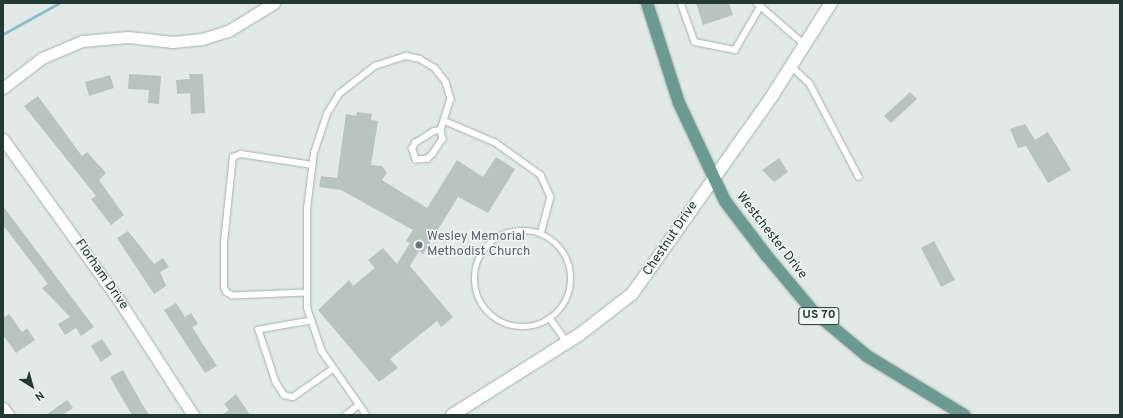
<!DOCTYPE html>
<style>
body{margin:0}
#map{position:relative;width:1123px;height:418px;overflow:hidden;background:#e1eae6;font-family:Overpass,sans-serif}
div>[style]{position:absolute}
.stream>*{height:3px;margin:-1.5px;padding:0 1.5px;transform-origin:1.5px;border-radius:1.5px;background:#8fbdc9}
.building>*{inset:0;background:#b7c4bf}
.roads{filter:drop-shadow(0 0 1px #a5b1ad) drop-shadow(0 0 1px #a5b1ad)}
.lane>*{height:5.5px;margin:-2.75px;padding:0 2.75px;transform-origin:2.75px;border-radius:2.75px;background:#fff}
.lane>.ring{margin:-2.75px;padding:0;box-sizing:content-box;background:none;border:5.5px solid #fff;border-radius:50%}
.street>*{height:11px;margin:-5.5px;padding:0 5.5px;transform-origin:5.5px;border-radius:5.5px;background:#fff}
.secondary>*{height:12px;margin:-6px;padding:0 6px;transform-origin:6px;border-radius:6px;background:#fff}
.primary>*{height:12px;margin:-6px;padding:0 6px;transform-origin:6px;border-radius:6px;background:#6b9a90}
.dots>*{width:11px;height:11px;translate:-50% -50%;box-sizing:border-box;border:2px solid #f1f7f4;border-radius:50%}
span{translate:-50% -50%;white-space:nowrap;text-align:center;line-height:1.15;-webkit-text-stroke:3px #f1f7f4;paint-order:stroke}
.shield-label span{padding:1px 3px;background:#f1f7f4;border:1px solid;border-radius:3px;-webkit-text-stroke-width:0}
.shield-label{font-size:12px;color:#243834;font-weight:700}
.street-label{font-size:13px;color:#243834}
.worship-label{font-size:13px;color:#5b616d}
.left{translate:0 -50%;text-align:left}
.frame{position:absolute;inset:0;border:4px solid #243834;pointer-events:none}
.north{position:absolute;left:12px;top:366px;width:40px;height:40px;-webkit-text-stroke:3px #f1f7f4;paint-order:stroke;rotate:143deg;font-size:11px;font-weight:700;line-height:16px;text-align:center;color:#243834}
.north::after{content:'';display:block;margin:auto;width:14px;height:18px;background:#243834;clip-path:polygon(50% 0,100% 100%,50% 72%,0 100%)}
</style>
<div id="map">
<div class="stream">
<div style="left:3px;top:34px;width:64px;rotate:-29deg"></div>
</div>
<div class="building">
<div style="clip-path:polygon(696px 3px,729px 3px,733px 15px,703px 25px)"></div>
<div style="clip-path:polygon(129px 74px,161px 76px,159px 104px,148px 103px,149px 90px,128px 89px)"></div>
<div style="clip-path:polygon(189px 74px,203px 74px,205px 113px,191px 114px,190px 93px,177px 94px,176px 80px,190px 79px)"></div>
<div style="clip-path:polygon(110px 75px,114px 88px,89px 96px,85px 82px)"></div>
<div style="clip-path:polygon(910px 92px,917px 99px,891px 123px,884px 116px)"></div>
<div style="clip-path:polygon(38px 96px,82px 156px,87px 152px,106px 173px,99px 180px,124px 215px,111px 225px,91px 199px,96px 196px,24px 106px)"></div>
<div style="clip-path:polygon(357px 112px,372px 114px,371px 120px,378px 121px,371px 165px,382px 166px,387px 173px,382px 180px,427px 208px,457px 160px,483px 177px,496px 157px,515px 169px,488px 213px,458px 197px,423px 254px,419px 251px,410px 266px,453px 317px,441px 327px,437px 321px,390px 359px,398px 368px,379px 382px,318px 310px,349px 280px,353px 286px,375px 268px,368px 260px,383px 248px,397px 264px,410px 243px,406px 241px,413px 230px,341px 190px,319px 187px,321px 176px,337px 178px,346px 114px,356px 116px)"></div>
<div style="clip-path:polygon(1025px 124px,1035px 140px,1048px 132px,1071px 170px,1048px 183px,1026px 146px,1018px 148px,1010px 129px)"></div>
<div style="clip-path:polygon(779px 158px,788px 172px,774px 182px,762px 170px)"></div>
<div style="clip-path:polygon(3px 206px,94px 327px,81px 336px,76px 328px,65px 335px,58px 324px,70px 317px,42px 288px,48px 284px,3px 225px)"></div>
<div style="clip-path:polygon(128px 231px,154px 264px,163px 258px,169px 267px,160px 272px,166px 286px,154px 294px,117px 238px)"></div>
<div style="clip-path:polygon(934px 241px,955px 280px,941px 287px,921px 248px)"></div>
<div style="clip-path:polygon(176px 303px,185px 317px,191px 313px,198px 324px,192px 327px,217px 366px,205px 373px,164px 310px)"></div>
<div style="clip-path:polygon(9px 314px,22px 332px,27px 328px,35px 340px,16px 353px,3px 335px,3px 318px)"></div>
<div style="clip-path:polygon(102px 339px,112px 354px,101px 362px,91px 346px)"></div>
<div style="clip-path:polygon(123px 370px,141px 402px,149px 415px,132px 415px,119px 393px,110px 377px)"></div>
<div style="clip-path:polygon(236px 394px,250px 415px,222px 415px,229px 410px,224px 404px)"></div>
<div style="clip-path:polygon(67px 400px,73px 408px,62px 415px,46px 415px)"></div>
</div>
<div class="roads">
<div class="lane">
<div style="left:681px;top:3px;width:41px;rotate:70.3deg"></div>
<div style="left:695px;top:42px;width:41px;rotate:11.3deg"></div>
<div style="left:735px;top:50px;width:50px;rotate:-59.8deg"></div>
<div style="left:757px;top:3px;width:62px;rotate:41.1deg"></div>
<div style="left:791px;top:66px;width:26px;rotate:43deg"></div>
<div style="left:810px;top:84px;width:105px;rotate:62.2deg"></div>
<div style="left:445px;top:121px;width:56px;rotate:23.3deg"></div>
<div style="left:496px;top:143px;width:55px;rotate:35.4deg"></div>
<div style="left:541px;top:175px;width:24px;rotate:66deg"></div>
<div style="left:551px;top:197px;width:38px;rotate:105deg"></div>
<div style="left:441px;top:130px;width:9px;rotate:77deg"></div>
<div style="left:443px;top:139px;width:18px;rotate:124deg"></div>
<div style="left:433px;top:154px;width:7px;rotate:135deg"></div>
<div style="left:428px;top:159px;width:12px;rotate:175deg"></div>
<div style="left:416px;top:160px;width:12px;rotate:-110deg"></div>
<div style="left:412px;top:149px;width:7px;rotate:-63deg"></div>
<div style="left:415px;top:143px;width:22px;rotate:-32deg"></div>
<div style="left:434px;top:131px;width:7px;rotate:-8deg"></div>
<div class="ring" style="left:475px;top:231px;width:90.5px;height:90.5px"></div>
<div style="left:306px;top:293px;width:73px;rotate:177.6deg"></div>
<div style="left:233px;top:296px;width:7px;rotate:-153deg"></div>
<div style="left:227px;top:293px;width:6px;rotate:-121deg"></div>
<div style="left:224px;top:288px;width:46px;rotate:-90deg"></div>
<div style="left:224px;top:242px;width:85px;rotate:-84deg"></div>
<div style="left:233px;top:157px;width:9px;rotate:-21deg"></div>
<div style="left:241px;top:154px;width:72px;rotate:8.8deg"></div>
<div style="left:550px;top:318px;width:29px;rotate:55deg"></div>
<div style="left:311px;top:321px;width:53px;rotate:170.2deg"></div>
<div style="left:259px;top:330px;width:55px;rotate:71.9deg"></div>
<div style="left:276px;top:382px;width:15px;rotate:58deg"></div>
<div style="left:284px;top:395px;width:9px;rotate:13deg"></div>
<div style="left:293px;top:397px;width:49px;rotate:-35deg"></div>
<div style="left:346px;top:415px;width:16px;rotate:-38deg"></div>
<div style="left:366px;top:415px;width:77px;rotate:-124.9deg"></div>
<div style="left:322px;top:352px;width:46px;rotate:-108.8deg"></div>
<div style="left:307px;top:308px;width:99px;rotate:-90deg"></div>
<div style="left:307px;top:209px;width:56px;rotate:-82.9deg"></div>
<div style="left:314px;top:153px;width:41px;rotate:-71.6deg"></div>
<div style="left:327px;top:114px;width:23px;rotate:-59deg"></div>
<div style="left:339px;top:94px;width:46px;rotate:-37.9deg"></div>
<div style="left:375px;top:66px;width:33px;rotate:-18deg"></div>
<div style="left:406px;top:56px;width:14px;rotate:12deg"></div>
<div style="left:420px;top:59px;width:17px;rotate:31deg"></div>
<div style="left:435px;top:68px;width:18px;rotate:52deg"></div>
<div style="left:446px;top:82px;width:18px;rotate:74deg"></div>
<div style="left:451px;top:99px;width:33px;rotate:108deg"></div>
</div>
<div class="street">
<div style="left:3px;top:88px;width:49px;rotate:-37.6deg"></div>
<div style="left:42px;top:58px;width:43px;rotate:-23deg"></div>
<div style="left:82px;top:41px;width:46px;rotate:-5deg"></div>
<div style="left:128px;top:37px;width:45px;rotate:6.3deg"></div>
<div style="left:173px;top:42px;width:29px;rotate:-6deg"></div>
<div style="left:202px;top:39px;width:27px;rotate:-17deg"></div>
<div style="left:228px;top:31px;width:54px;rotate:-31.3deg"></div>
<div style="left:3px;top:139px;width:201px;rotate:54.3deg"></div>
<div style="left:120px;top:302px;width:135px;rotate:57.1deg"></div>
<div style="left:3px;top:408px;width:9px;rotate:54deg"></div>
</div>
<div class="secondary">
<div style="left:452px;top:415px;width:151px;rotate:-32.3deg"></div>
<div style="left:580px;top:334px;width:66px;rotate:-37.6deg"></div>
<div style="left:632px;top:294px;width:242px;rotate:-54.7deg"></div>
<div style="left:772px;top:96px;width:110px;rotate:-57.6deg"></div>
</div>
<div class="primary">
<div style="left:647px;top:3px;width:105px;rotate:72.3deg"></div>
<div style="left:679px;top:103px;width:108px;rotate:64.9deg"></div>
<div style="left:725px;top:201px;width:68px;rotate:52.8deg"></div>
<div style="left:766px;top:255px;width:72px;rotate:50.1deg"></div>
<div style="left:812px;top:310px;width:72px;rotate:39.9deg"></div>
<div style="left:867px;top:356px;width:114px;rotate:31.3deg"></div>
</div>
</div>
<div class="dots">
<div style="left:419px;top:245px;background:#6b7280"></div>
</div>
<div class="shield-label">
<span style="left:819px;top:316px">US 70</span>
</div>
<div class="street-label">
<span style="left:771px;top:236px;rotate:52deg">Westchester Drive</span>
<span style="left:671px;top:239px;rotate:-56deg">Chestnut Drive</span>
<span style="left:101px;top:275px;rotate:55deg">Florham Drive</span>
</div>
<div class="worship-label">
<span class="left" style="left:427px;top:245px">Wesley Memorial<br>Methodist Church</span>
</div>
<div class="frame"></div>
<div class="north">N</div>
</div>
